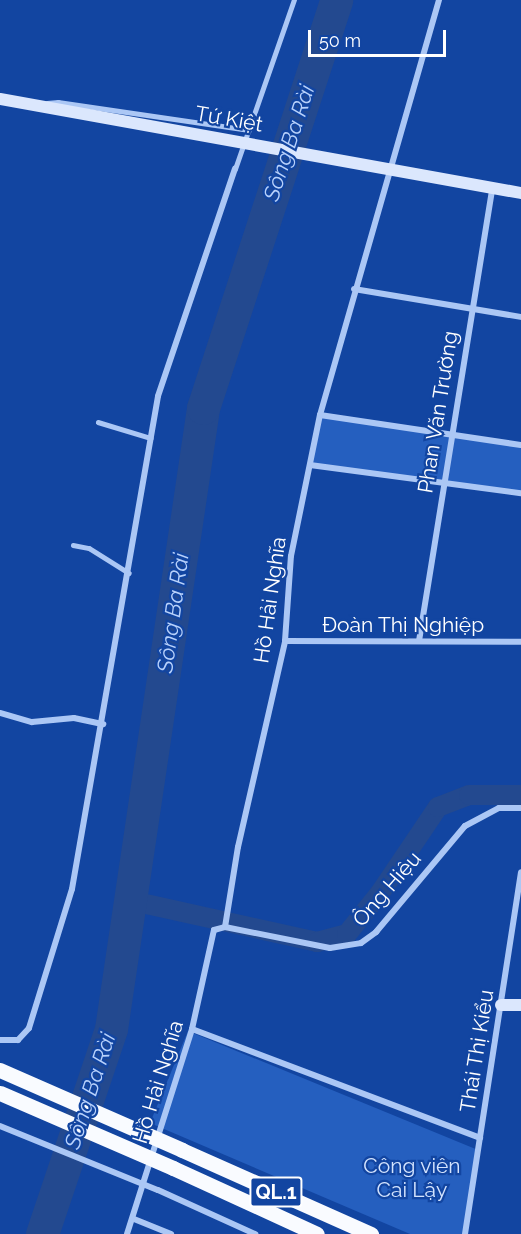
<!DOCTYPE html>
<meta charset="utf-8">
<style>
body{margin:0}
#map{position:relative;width:521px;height:1234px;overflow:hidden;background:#1245a1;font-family:Raleway,sans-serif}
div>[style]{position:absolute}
.green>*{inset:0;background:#255fbf}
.canal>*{height:20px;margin:-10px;padding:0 10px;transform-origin:10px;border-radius:10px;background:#23498f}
.river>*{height:33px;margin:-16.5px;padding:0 16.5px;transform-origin:16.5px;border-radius:16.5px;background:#23498f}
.lane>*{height:4.5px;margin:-2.25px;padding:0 2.25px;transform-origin:2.25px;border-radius:2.25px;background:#abc7f5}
.street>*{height:6px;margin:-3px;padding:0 3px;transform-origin:3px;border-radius:3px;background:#abc7f5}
.secondary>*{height:12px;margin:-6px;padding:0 6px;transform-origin:6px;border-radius:6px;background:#dbe7fd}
.primary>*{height:15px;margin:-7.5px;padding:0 7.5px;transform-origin:7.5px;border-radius:7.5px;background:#f9fbff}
.street-bridge>*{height:6px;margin:-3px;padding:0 3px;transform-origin:3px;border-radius:3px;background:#abc7f5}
.primary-bridge>*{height:15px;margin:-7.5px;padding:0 7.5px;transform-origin:7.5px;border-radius:7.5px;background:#f9fbff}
span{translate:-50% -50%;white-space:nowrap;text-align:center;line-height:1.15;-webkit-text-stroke:4.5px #1245a1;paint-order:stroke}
.shield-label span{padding:2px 4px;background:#1245a1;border:2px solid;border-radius:4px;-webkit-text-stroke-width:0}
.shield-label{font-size:20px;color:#fff;font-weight:700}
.street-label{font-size:21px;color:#fff}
.park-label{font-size:21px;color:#d4e4fe}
.water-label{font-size:22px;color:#b8d1fb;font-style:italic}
.scale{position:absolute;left:308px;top:30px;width:138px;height:27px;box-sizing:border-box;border:3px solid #fff;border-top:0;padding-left:8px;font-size:18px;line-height:21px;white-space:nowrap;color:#fff;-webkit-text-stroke:4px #1245a1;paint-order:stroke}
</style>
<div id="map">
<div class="green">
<div style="clip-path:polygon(320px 416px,521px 445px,521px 493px,310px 465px)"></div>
<div style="clip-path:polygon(188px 1031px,478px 1150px,465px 1234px,410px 1234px,150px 1123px)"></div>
</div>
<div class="canal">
<div style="left:128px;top:900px;width:194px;rotate:12.5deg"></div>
<div style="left:317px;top:942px;width:31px;rotate:-15deg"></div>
<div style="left:347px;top:934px;width:53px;rotate:-51.2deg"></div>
<div style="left:380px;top:893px;width:104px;rotate:-56deg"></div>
<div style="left:438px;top:807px;width:33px;rotate:-21deg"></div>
<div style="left:469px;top:795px;width:52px"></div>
</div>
<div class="river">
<div style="left:42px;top:1234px;width:216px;rotate:-71.4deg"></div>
<div style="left:111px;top:1029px;width:628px;rotate:-81.57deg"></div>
<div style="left:203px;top:408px;width:429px;rotate:-71.9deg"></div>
</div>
<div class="lane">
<div style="left:47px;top:103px;width:11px;rotate:-5deg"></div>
<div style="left:58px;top:102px;width:193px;rotate:8.3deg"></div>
<div style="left:235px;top:169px;width:179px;rotate:-70.8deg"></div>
<div style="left:98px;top:422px;width:55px;rotate:16.8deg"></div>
<div style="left:73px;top:545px;width:16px;rotate:11deg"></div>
<div style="left:89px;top:548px;width:47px;rotate:32deg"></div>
</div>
<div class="street">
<div style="left:354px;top:289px;width:169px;rotate:9.5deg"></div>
<div style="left:320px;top:415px;width:203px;rotate:8.5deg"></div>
<div style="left:310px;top:465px;width:213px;rotate:7.6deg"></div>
<div style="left:285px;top:641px;width:236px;rotate:0.2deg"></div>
<div style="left:419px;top:641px;width:459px;rotate:-80.8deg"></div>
<div style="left:0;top:713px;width:33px;rotate:16deg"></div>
<div style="left:32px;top:722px;width:42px;rotate:-5.4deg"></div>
<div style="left:74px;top:718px;width:30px;rotate:12deg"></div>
<div style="left:225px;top:927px;width:81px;rotate:-80.8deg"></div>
<div style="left:238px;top:847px;width:211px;rotate:-77.1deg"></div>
<div style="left:285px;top:641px;width:85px;rotate:-86deg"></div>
<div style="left:291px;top:556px;width:144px;rotate:-78.4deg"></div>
<div style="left:320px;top:415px;width:432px;rotate:-74deg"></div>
<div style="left:225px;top:927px;width:107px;rotate:11.3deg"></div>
<div style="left:330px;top:948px;width:31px;rotate:-9deg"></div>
<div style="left:361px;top:943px;width:19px;rotate:-36deg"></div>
<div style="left:376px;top:932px;width:138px;rotate:-50deg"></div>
<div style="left:465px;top:826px;width:38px;rotate:-28deg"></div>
<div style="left:499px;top:808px;width:22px"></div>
<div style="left:192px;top:1029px;width:308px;rotate:20.7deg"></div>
<div style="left:0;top:1040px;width:18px"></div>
<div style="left:18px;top:1040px;width:16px;rotate:-47deg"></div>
<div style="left:29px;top:1028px;width:145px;rotate:-72.8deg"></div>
<div style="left:72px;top:889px;width:500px;rotate:-80.1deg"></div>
<div style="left:158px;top:396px;width:240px;rotate:-71.3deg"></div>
<div style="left:158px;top:1190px;width:107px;rotate:24.4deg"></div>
<div style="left:134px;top:1219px;width:40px;rotate:22deg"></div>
<div style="left:127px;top:1234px;width:215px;rotate:-72.4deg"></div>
<div style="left:192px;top:1029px;width:101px;rotate:-77.5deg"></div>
<div style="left:214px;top:930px;width:11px;rotate:-15deg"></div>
<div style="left:465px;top:1234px;width:366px;rotate:-81.2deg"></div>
</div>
<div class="secondary">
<div style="left:0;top:99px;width:529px;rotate:10.23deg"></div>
<div style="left:501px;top:1005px;width:20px"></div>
</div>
<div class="primary">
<div style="left:182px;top:1150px;width:207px;rotate:24deg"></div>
<div style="left:173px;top:1168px;width:158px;rotate:24.6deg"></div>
</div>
<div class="street-bridge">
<div style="left:0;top:1126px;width:170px;rotate:22.1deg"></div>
</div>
<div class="primary-bridge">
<div style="left:0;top:1070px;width:199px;rotate:23.7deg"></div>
<div style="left:0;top:1093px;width:189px;rotate:23.4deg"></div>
</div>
<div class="shield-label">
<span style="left:276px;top:1192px">QL.1</span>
</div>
<div class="street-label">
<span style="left:229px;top:119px;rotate:10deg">Tứ Kiệt</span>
<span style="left:438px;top:412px;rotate:-81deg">Phan Văn Trường</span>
<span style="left:270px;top:600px;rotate:-82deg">Hồ Hải Nghĩa</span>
<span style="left:403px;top:625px">Đoàn Thị Nghiệp</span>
<span style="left:387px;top:889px;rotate:-49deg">Ông Hiệu</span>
<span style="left:477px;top:1051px;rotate:-81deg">Thái Thị Kiểu</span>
<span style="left:158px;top:1082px;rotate:-73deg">Hồ Hải Nghĩa</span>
</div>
<div class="park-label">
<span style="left:412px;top:1178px">Công viên<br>Cai Lậy</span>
</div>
<div class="water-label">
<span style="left:289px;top:143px;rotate:-72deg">Sông Ba Rài</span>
<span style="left:173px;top:613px;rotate:-82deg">Sông Ba Rài</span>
<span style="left:90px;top:1091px;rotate:-72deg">Sông Ba Rài</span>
</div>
<div class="scale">50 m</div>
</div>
